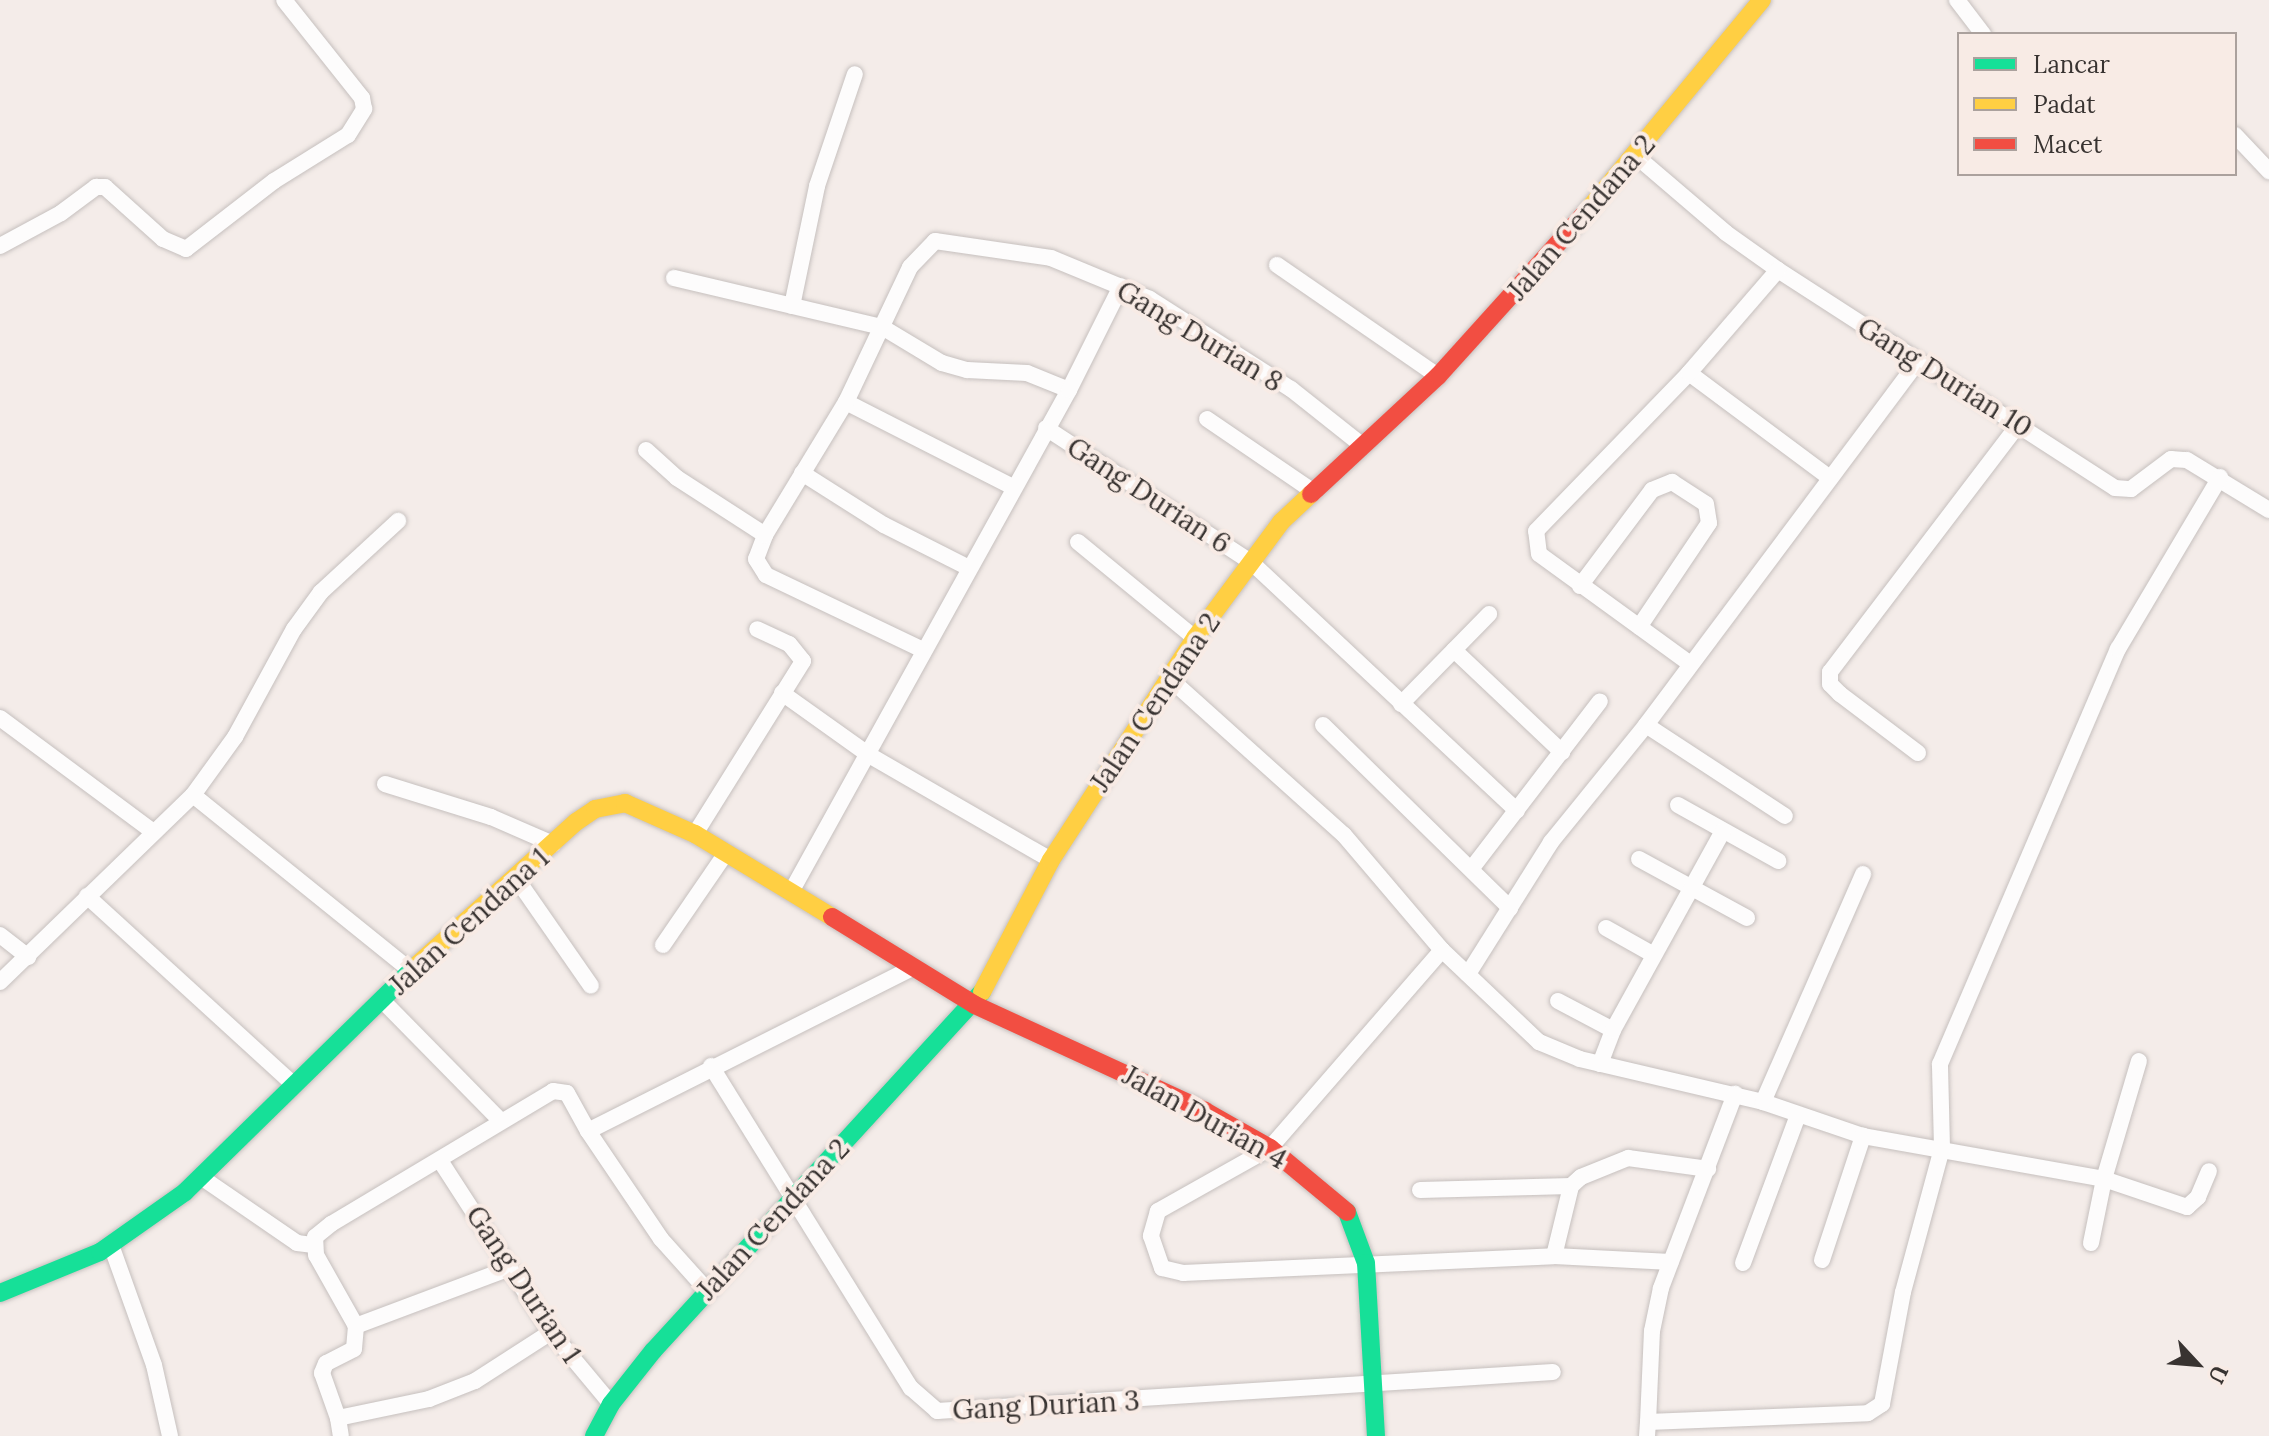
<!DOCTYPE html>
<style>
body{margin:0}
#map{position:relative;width:2269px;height:1436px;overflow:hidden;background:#f4ece9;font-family:Lora,serif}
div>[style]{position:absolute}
.roads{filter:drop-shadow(0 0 2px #c6c0be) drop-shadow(0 0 2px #c6c0be)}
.street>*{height:16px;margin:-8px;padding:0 8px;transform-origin:8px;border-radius:8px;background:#fdfcfc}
.fast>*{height:18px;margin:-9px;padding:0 9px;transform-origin:9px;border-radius:9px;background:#16e098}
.slow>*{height:18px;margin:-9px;padding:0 9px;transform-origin:9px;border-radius:9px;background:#ffcf43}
.jam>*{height:18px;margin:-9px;padding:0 9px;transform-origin:9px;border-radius:9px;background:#f24e42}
span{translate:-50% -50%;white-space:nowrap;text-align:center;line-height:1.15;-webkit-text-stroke:8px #f8ebe5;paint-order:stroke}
.street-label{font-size:28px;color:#383331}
.legend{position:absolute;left:1957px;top:32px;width:280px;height:144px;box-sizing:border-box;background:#f8ebe5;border:2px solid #aba19d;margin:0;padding:10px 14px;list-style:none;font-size:24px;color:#383331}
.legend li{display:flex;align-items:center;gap:16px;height:40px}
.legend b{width:40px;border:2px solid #aba19d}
.north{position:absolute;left:2157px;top:1324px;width:80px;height:80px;-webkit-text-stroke:6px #f8ebe5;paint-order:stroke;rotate:116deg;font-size:22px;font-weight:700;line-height:32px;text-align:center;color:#383331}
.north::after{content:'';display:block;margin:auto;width:28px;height:36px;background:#383331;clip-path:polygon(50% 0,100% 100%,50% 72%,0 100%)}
</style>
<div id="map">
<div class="roads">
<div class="street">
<div style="left:1957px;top:0;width:43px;rotate:52.6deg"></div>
<div style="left:2235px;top:135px;width:50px;rotate:46.6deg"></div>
<div style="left:1636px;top:156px;width:118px;rotate:40.5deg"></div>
<div style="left:1726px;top:233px;width:64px;rotate:35.4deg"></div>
<div style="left:1778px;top:270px;width:401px;rotate:32.9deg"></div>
<div style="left:2115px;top:488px;width:16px;rotate:4deg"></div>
<div style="left:2131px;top:489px;width:50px;rotate:-36.9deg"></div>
<div style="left:2171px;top:459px;width:16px;rotate:4deg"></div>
<div style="left:2187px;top:460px;width:96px;rotate:31.4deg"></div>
<div style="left:0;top:246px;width:69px;rotate:-28.4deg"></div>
<div style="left:61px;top:213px;width:44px;rotate:-36.6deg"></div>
<div style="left:96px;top:187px;width:9px"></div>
<div style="left:105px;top:187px;width:78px;rotate:41.9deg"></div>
<div style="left:163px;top:239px;width:25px;rotate:23deg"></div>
<div style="left:186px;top:249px;width:111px;rotate:-37.7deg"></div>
<div style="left:274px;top:181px;width:87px;rotate:-31.9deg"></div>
<div style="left:348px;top:135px;width:31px;rotate:-58deg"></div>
<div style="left:364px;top:109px;width:11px;rotate:-100deg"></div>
<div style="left:362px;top:98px;width:125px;rotate:-128.5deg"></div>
<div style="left:1277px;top:265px;width:196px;rotate:34.6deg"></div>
<div style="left:674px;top:278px;width:214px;rotate:13.3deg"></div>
<div style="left:882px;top:327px;width:70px;rotate:31deg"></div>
<div style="left:942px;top:363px;width:26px;rotate:16deg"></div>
<div style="left:967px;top:370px;width:60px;rotate:2.9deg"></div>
<div style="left:1027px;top:373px;width:45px;rotate:22deg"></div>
<div style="left:792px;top:306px;width:123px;rotate:-78.2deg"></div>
<div style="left:817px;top:186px;width:118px;rotate:-71.3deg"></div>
<div style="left:1689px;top:373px;width:176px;rotate:36.7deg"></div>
<div style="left:846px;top:402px;width:187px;rotate:27deg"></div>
<div style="left:1207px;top:419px;width:130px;rotate:34.3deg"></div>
<div style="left:1046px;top:428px;width:245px;rotate:33.2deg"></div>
<div style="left:1251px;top:562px;width:364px;rotate:43.1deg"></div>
<div style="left:646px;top:450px;width:42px;rotate:42.1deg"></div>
<div style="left:677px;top:478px;width:105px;rotate:32.9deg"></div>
<div style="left:802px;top:473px;width:97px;rotate:32.4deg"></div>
<div style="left:884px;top:525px;width:95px;rotate:26.8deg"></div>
<div style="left:1078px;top:542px;width:151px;rotate:39.4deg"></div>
<div style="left:1580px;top:586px;width:120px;rotate:-53.1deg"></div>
<div style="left:1652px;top:490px;width:22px;rotate:-22deg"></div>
<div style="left:1672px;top:482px;width:40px;rotate:32.9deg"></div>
<div style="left:1706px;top:504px;width:19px;rotate:81deg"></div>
<div style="left:1709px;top:523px;width:125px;rotate:123.9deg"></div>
<div style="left:923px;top:650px;width:174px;rotate:-154.5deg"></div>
<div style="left:766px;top:575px;width:19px;rotate:-122deg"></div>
<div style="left:756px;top:559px;width:26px;rotate:-69deg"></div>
<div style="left:765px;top:535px;width:156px;rotate:-58.7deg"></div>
<div style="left:846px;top:402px;width:149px;rotate:-64.6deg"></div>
<div style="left:910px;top:267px;width:36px;rotate:-46deg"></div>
<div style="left:935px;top:241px;width:117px;rotate:8.3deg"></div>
<div style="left:1051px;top:258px;width:107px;rotate:22.5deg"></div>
<div style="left:1150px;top:299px;width:167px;rotate:32.6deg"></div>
<div style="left:1291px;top:389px;width:92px;rotate:38.4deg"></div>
<div style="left:1454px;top:650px;width:149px;rotate:43.4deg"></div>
<div style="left:1689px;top:663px;width:185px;rotate:-144deg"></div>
<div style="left:1539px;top:554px;width:23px;rotate:-97deg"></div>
<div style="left:1536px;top:531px;width:220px;rotate:-45.9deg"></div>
<div style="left:1689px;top:373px;width:136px;rotate:-49.2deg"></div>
<div style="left:1169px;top:678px;width:235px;rotate:41.9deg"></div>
<div style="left:1344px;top:835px;width:151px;rotate:49.6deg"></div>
<div style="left:1442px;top:950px;width:134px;rotate:43.5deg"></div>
<div style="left:1539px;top:1042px;width:44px;rotate:22.5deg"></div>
<div style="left:1580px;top:1059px;width:188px;rotate:13.2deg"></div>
<div style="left:1763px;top:1102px;width:106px;rotate:18.8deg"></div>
<div style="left:1863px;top:1136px;width:245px;rotate:10.1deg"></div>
<div style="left:2104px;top:1179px;width:88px;rotate:18.6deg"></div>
<div style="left:2187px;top:1207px;width:15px;rotate:-42deg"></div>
<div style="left:2198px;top:1197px;width:28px;rotate:-67deg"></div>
<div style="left:782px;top:693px;width:107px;rotate:35.5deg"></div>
<div style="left:869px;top:755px;width:210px;rotate:30deg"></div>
<div style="left:1401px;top:704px;width:126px;rotate:-45.6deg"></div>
<div style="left:0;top:718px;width:188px;rotate:36.6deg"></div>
<div style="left:1323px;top:725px;width:262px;rotate:44.4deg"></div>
<div style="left:1646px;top:725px;width:166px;rotate:33.2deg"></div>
<div style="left:1918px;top:753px;width:98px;rotate:-142.9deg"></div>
<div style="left:1840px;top:694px;width:14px;rotate:-135deg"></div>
<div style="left:1830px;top:684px;width:12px;rotate:-90deg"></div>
<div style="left:1830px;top:672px;width:313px;rotate:-52.7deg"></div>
<div style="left:385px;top:784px;width:111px;rotate:17.3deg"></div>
<div style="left:491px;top:817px;width:68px;rotate:23.5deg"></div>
<div style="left:193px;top:795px;width:72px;rotate:-54.1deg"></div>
<div style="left:235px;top:737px;width:123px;rotate:-61.4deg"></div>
<div style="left:294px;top:629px;width:46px;rotate:-53.9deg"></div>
<div style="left:321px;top:592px;width:105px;rotate:-42.7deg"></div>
<div style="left:1678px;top:805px;width:115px;rotate:29.2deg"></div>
<div style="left:695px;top:834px;width:204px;rotate:-58deg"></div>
<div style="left:803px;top:661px;width:22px;rotate:-129deg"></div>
<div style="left:789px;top:644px;width:35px;rotate:-155deg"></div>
<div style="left:1639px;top:859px;width:123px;rotate:28.6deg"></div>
<div style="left:1472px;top:868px;width:210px;rotate:-52.5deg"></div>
<div style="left:516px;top:878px;width:131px;rotate:55.2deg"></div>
<div style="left:791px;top:892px;width:574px;rotate:-61.02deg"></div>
<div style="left:1069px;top:390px;width:116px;rotate:-63.4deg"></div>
<div style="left:87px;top:896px;width:280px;rotate:42.4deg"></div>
<div style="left:1606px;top:928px;width:55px;rotate:29.4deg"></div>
<div style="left:0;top:935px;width:36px;rotate:38deg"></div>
<div style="left:663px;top:945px;width:112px;rotate:-55.6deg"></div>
<div style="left:1442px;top:950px;width:262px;rotate:131deg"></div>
<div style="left:1270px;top:1148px;width:129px;rotate:150.6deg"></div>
<div style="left:1158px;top:1211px;width:26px;rotate:106deg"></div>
<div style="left:1151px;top:1236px;width:34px;rotate:71deg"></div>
<div style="left:1162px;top:1268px;width:22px;rotate:13deg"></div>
<div style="left:1183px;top:1273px;width:371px;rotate:-2.6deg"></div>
<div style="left:1554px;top:1256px;width:117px;rotate:2.9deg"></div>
<div style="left:1468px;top:974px;width:156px;rotate:-57.8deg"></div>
<div style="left:1551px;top:842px;width:151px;rotate:-50.9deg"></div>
<div style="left:1646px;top:725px;width:454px;rotate:-53.2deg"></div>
<div style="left:0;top:982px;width:269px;rotate:-44.1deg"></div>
<div style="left:193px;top:795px;width:280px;rotate:38.9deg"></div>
<div style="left:382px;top:1000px;width:168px;rotate:45.5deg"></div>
<div style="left:1558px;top:1001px;width:62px;rotate:27.8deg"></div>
<div style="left:1600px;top:1064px;width:36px;rotate:-69deg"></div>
<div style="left:1613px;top:1030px;width:227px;rotate:-61.1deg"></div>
<div style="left:711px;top:1066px;width:379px;rotate:58.2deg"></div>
<div style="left:911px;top:1388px;width:35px;rotate:41deg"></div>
<div style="left:937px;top:1411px;width:617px;rotate:-3.62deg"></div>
<div style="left:1763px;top:1102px;width:249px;rotate:-66.3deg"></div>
<div style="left:588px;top:1131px;width:130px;rotate:55.9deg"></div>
<div style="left:661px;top:1239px;width:69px;rotate:48deg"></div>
<div style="left:441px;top:1162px;width:202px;rotate:57.1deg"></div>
<div style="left:551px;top:1332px;width:94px;rotate:50.2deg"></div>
<div style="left:201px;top:1177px;width:116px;rotate:34.5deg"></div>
<div style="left:297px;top:1243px;width:17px;rotate:7deg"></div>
<div style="left:1420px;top:1190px;width:151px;rotate:-1.5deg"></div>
<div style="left:2091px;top:1243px;width:65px;rotate:-78.5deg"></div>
<div style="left:2104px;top:1179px;width:123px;rotate:-73.5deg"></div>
<div style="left:111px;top:1245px;width:127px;rotate:70.3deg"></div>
<div style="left:154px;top:1365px;width:73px;rotate:77.3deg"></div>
<div style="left:1554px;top:1256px;width:72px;rotate:-76.3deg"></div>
<div style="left:1571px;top:1186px;width:13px;rotate:-42deg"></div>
<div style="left:1581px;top:1177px;width:51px;rotate:-22deg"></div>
<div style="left:1628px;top:1158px;width:81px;rotate:7.8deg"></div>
<div style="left:1822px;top:1260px;width:131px;rotate:-71.7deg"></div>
<div style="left:1743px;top:1263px;width:158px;rotate:-69.6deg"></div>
<div style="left:510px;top:1268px;width:165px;rotate:159.4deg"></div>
<div style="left:356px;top:1326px;width:23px;rotate:95deg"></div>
<div style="left:354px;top:1349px;width:31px;rotate:153deg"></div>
<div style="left:326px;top:1363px;width:11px;rotate:112deg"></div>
<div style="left:322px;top:1373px;width:48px;rotate:70.4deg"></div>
<div style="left:338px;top:1418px;width:93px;rotate:-11.8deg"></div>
<div style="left:429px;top:1399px;width:49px;rotate:-21.4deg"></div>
<div style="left:475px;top:1381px;width:90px;rotate:-32.8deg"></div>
<div style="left:356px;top:1326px;width:81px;rotate:-119.4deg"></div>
<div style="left:316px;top:1255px;width:18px;rotate:-93deg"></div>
<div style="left:315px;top:1237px;width:21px;rotate:-39deg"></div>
<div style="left:331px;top:1224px;width:259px;rotate:-30.9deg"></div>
<div style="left:553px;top:1091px;width:14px;rotate:8deg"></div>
<div style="left:567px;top:1093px;width:43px;rotate:61.1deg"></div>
<div style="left:588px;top:1131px;width:365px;rotate:-26.7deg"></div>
<div style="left:338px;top:1418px;width:18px;rotate:81deg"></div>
<div style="left:1648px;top:1422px;width:91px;rotate:-87.5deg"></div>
<div style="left:1652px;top:1331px;width:44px;rotate:-78.2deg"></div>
<div style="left:1661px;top:1288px;width:208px;rotate:-69.1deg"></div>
<div style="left:1647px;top:1436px;width:14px;rotate:-86deg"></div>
<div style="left:1648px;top:1422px;width:220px;rotate:-2.3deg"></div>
<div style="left:1868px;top:1413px;width:17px;rotate:-33deg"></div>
<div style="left:1882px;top:1404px;width:114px;rotate:-79.4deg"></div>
<div style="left:1903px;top:1292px;width:149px;rotate:-74.8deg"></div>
<div style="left:1942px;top:1148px;width:84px;rotate:-91.4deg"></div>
<div style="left:1940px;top:1064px;width:452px;rotate:-66.8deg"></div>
<div style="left:2118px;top:649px;width:200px;rotate:-59.3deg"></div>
</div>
<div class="fast">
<div style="left:1347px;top:1212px;width:54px;rotate:69.6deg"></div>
<div style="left:1366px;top:1263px;width:173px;rotate:86.7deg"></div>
<div style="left:0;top:1293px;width:108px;rotate:-22.3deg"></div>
<div style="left:100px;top:1252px;width:104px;rotate:-35.2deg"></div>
<div style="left:185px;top:1192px;width:323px;rotate:-44.4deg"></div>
<div style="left:594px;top:1436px;width:36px;rotate:-62deg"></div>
<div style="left:611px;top:1404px;width:68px;rotate:-51.6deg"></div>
<div style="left:653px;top:1351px;width:487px;rotate:-47.5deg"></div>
</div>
<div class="slow">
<div style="left:1588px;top:210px;width:273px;rotate:-50.4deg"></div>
<div style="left:416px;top:966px;width:215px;rotate:-42deg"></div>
<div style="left:576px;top:822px;width:23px;rotate:-34deg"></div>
<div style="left:595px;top:809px;width:31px;rotate:-11deg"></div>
<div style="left:625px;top:803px;width:77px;rotate:23.9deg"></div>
<div style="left:695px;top:834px;width:160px;rotate:31.2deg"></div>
<div style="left:982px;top:992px;width:149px;rotate:-62.4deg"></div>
<div style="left:1051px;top:860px;width:265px;rotate:-57deg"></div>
<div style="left:1195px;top:638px;width:144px;rotate:-53.4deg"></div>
<div style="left:1281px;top:522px;width:41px;rotate:-43deg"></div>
</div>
<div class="jam">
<div style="left:1311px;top:494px;width:173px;rotate:-42.9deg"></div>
<div style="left:1438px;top:376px;width:224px;rotate:-47.9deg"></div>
<div style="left:832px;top:917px;width:168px;rotate:31.6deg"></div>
<div style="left:975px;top:1005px;width:253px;rotate:24.7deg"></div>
<div style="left:1205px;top:1111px;width:75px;rotate:29.6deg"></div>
<div style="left:1270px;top:1148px;width:100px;rotate:39.7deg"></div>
</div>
</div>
<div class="street-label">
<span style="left:1581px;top:217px;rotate:-49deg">Jalan Cendana 2</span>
<span style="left:1200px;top:336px;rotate:31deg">Gang Durian 8</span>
<span style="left:1945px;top:377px;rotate:32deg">Gang Durian 10</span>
<span style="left:1149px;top:495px;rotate:33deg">Gang Durian 6</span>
<span style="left:1155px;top:702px;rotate:-56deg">Jalan Cendana 2</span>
<span style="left:469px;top:921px;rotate:-42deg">Jalan Cendana 1</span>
<span style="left:1205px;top:1117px;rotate:29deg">Jalan Durian 4</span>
<span style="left:773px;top:1219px;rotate:-47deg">Jalan Cendana 2</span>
<span style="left:524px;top:1284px;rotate:56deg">Gang Durian 1</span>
<span style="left:1046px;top:1405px;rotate:-3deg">Gang Durian 3</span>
</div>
<ul class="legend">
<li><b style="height:10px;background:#16e098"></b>Lancar</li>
<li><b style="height:10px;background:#ffcf43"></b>Padat</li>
<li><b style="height:10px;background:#f24e42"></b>Macet</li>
</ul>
<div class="north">U</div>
</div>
